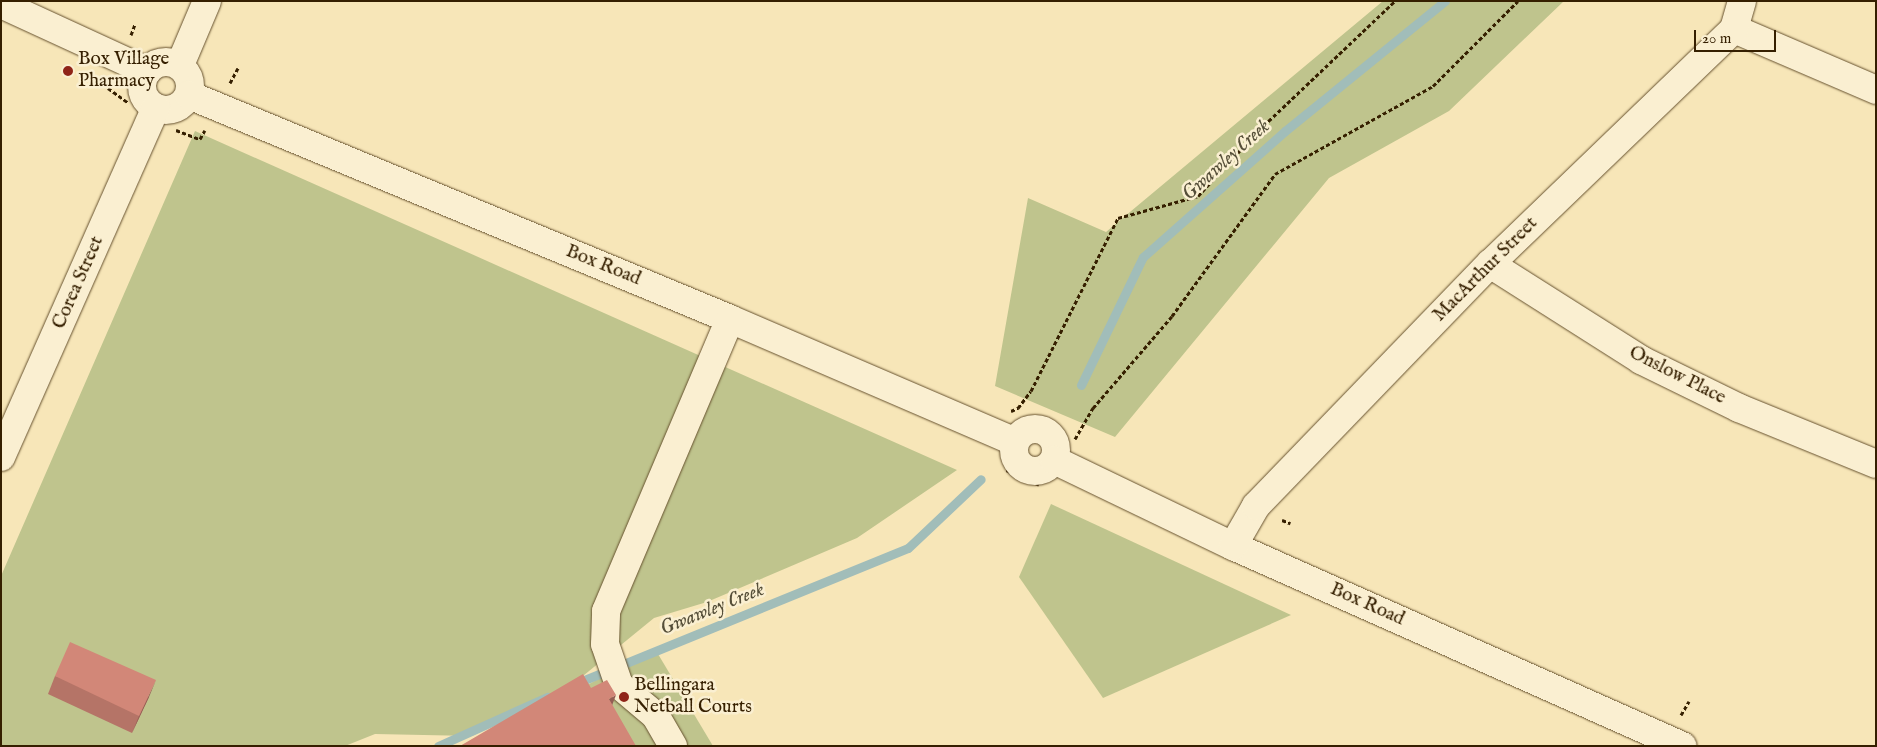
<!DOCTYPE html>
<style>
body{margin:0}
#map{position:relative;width:1877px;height:747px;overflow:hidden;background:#f7e6b8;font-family:"IM FELL English",serif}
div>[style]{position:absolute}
.green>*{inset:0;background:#bfc48d}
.stream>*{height:9px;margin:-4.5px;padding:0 4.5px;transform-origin:4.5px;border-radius:4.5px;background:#a1bdb9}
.path>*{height:3px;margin-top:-1.5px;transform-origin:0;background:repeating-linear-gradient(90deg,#351f00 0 4px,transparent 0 6.5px)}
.roads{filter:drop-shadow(0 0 1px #66512e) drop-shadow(0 0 1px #66512e)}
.minor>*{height:28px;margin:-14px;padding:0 14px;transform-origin:14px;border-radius:14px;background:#faefd1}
.minor>.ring{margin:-14px;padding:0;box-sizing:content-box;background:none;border:28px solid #faefd1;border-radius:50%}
.wall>*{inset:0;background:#b57467}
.shaded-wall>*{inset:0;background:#935e54}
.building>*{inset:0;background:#d28778}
.dots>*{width:14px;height:14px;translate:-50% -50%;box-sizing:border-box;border:2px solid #faefd1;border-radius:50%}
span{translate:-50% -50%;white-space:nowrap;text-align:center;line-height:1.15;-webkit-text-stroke:5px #faefd1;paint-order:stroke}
.poi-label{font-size:19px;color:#351f00}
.left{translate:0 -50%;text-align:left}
.street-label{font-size:19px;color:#351f00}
.water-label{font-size:20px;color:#554e38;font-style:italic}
.frame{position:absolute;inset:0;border:2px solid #351f00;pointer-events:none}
.scale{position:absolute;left:1694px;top:30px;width:82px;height:22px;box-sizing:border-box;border:2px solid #351f00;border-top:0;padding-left:6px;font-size:15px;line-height:18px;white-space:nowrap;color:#351f00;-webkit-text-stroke:4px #faefd1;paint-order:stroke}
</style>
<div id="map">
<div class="green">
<div style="clip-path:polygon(1383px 1px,1564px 1px,1449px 111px,1329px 178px,1115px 437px,995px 386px,1028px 198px,1106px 232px)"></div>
<div style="clip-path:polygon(195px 131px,957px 470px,857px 538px,707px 602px,654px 618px,567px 689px,472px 736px,375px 734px,345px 746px,1px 746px,1px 576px)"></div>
<div style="clip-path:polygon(1051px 504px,1291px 615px,1103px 698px,1019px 577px)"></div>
<div style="clip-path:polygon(655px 649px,713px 746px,472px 746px)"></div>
</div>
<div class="stream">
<div style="left:1081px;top:385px;width:142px;rotate:-64.2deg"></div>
<div style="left:1143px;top:257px;width:190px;rotate:-41.6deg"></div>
<div style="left:1285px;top:131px;width:206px;rotate:-39.1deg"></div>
<div style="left:577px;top:683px;width:357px;rotate:-22.2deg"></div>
<div style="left:908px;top:548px;width:100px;rotate:-43.4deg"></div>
<div style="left:438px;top:746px;width:120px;rotate:-24.2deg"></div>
</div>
<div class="path">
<div style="left:131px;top:35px;width:12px;rotate:-70deg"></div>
<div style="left:230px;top:83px;width:17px;rotate:-62deg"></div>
<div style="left:110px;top:84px;width:4px;rotate:117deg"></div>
<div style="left:108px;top:88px;width:24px;rotate:36deg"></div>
<div style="left:176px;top:130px;width:26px;rotate:21deg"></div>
<div style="left:200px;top:139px;width:10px;rotate:-61deg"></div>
<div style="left:1011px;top:411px;width:8px;rotate:-23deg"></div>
<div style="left:1018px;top:408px;width:21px;rotate:-53deg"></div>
<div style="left:1031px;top:391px;width:194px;rotate:-63.3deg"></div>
<div style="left:1118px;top:218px;width:83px;rotate:-15.4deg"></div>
<div style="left:1198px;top:196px;width:90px;rotate:-47.3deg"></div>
<div style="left:1259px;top:130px;width:187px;rotate:-43.5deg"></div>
<div style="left:1075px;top:439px;width:36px;rotate:-60deg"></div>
<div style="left:1093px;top:408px;width:121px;rotate:-49.3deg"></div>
<div style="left:1172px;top:316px;width:175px;rotate:-54deg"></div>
<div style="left:1275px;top:174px;width:181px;rotate:-29.1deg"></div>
<div style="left:1433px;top:86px;width:120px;rotate:-45deg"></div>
<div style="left:1006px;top:470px;width:36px;rotate:24deg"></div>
<div style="left:1282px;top:520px;width:9px;rotate:21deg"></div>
<div style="left:1681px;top:715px;width:16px;rotate:-60deg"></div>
</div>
<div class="roads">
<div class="minor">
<div style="left:1px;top:4px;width:161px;rotate:24.7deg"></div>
<div style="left:1734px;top:29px;width:155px;rotate:23.2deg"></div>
<div class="ring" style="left:142px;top:62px;width:20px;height:20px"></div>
<div style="left:180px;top:65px;width:69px;rotate:-67.1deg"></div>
<div style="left:189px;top:95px;width:586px;rotate:22.49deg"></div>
<div style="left:730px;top:319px;width:310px;rotate:23.3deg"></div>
<div style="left:1490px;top:264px;width:179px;rotate:32.4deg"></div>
<div style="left:1641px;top:360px;width:109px;rotate:26.1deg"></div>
<div style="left:1739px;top:408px;width:148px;rotate:22.2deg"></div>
<div class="ring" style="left:1014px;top:429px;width:14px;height:14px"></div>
<div style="left:1px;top:457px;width:382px;rotate:-66.1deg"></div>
<div style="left:1054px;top:460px;width:199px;rotate:25.7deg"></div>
<div style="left:1233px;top:546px;width:492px;rotate:24deg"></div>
<div style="left:1233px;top:546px;width:46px;rotate:-60.1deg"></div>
<div style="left:1256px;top:506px;width:337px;rotate:-46deg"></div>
<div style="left:1490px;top:264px;width:339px;rotate:-43.9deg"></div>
<div style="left:1734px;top:29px;width:29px;rotate:-74deg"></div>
<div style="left:673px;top:746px;width:34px;rotate:-120deg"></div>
<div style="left:656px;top:716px;width:48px;rotate:-140deg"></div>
<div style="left:619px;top:685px;width:43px;rotate:-108.9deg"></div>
<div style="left:605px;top:644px;width:33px;rotate:-88deg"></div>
<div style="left:606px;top:611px;width:317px;rotate:-67deg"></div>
</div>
</div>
<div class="wall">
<div style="clip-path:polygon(55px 676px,149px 697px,132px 733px,48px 694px)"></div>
</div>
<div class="shaded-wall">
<div style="clip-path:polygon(156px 680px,149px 697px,132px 733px,139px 716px)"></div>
<div style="clip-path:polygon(616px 695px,608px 716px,609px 699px)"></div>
</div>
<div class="building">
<div style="clip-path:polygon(70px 642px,156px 680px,139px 716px,55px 676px)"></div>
<div style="clip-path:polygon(583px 674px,591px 688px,607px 680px,616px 695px,609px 699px,636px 746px,460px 746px)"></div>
</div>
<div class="dots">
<div style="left:68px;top:71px;background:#8f2418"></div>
<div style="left:624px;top:697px;background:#8f2418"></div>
</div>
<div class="poi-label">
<span class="left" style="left:78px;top:71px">Box Village<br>Pharmacy</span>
<span class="left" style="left:634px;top:697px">Bellingara<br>Netball Courts</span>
</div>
<div class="street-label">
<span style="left:603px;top:266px;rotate:22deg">Box Road</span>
<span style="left:1486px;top:270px;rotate:-45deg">MacArthur Street</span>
<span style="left:79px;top:283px;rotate:-66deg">Corea Street</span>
<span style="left:1677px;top:376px;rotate:27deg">Onslow Place</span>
<span style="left:1367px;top:605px;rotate:24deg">Box Road</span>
</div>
<div class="water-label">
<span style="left:1226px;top:160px;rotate:-42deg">Gwawley Creek</span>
<span style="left:712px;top:609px;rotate:-22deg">Gwawley Creek</span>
</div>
<div class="frame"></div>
<div class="scale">20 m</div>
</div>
